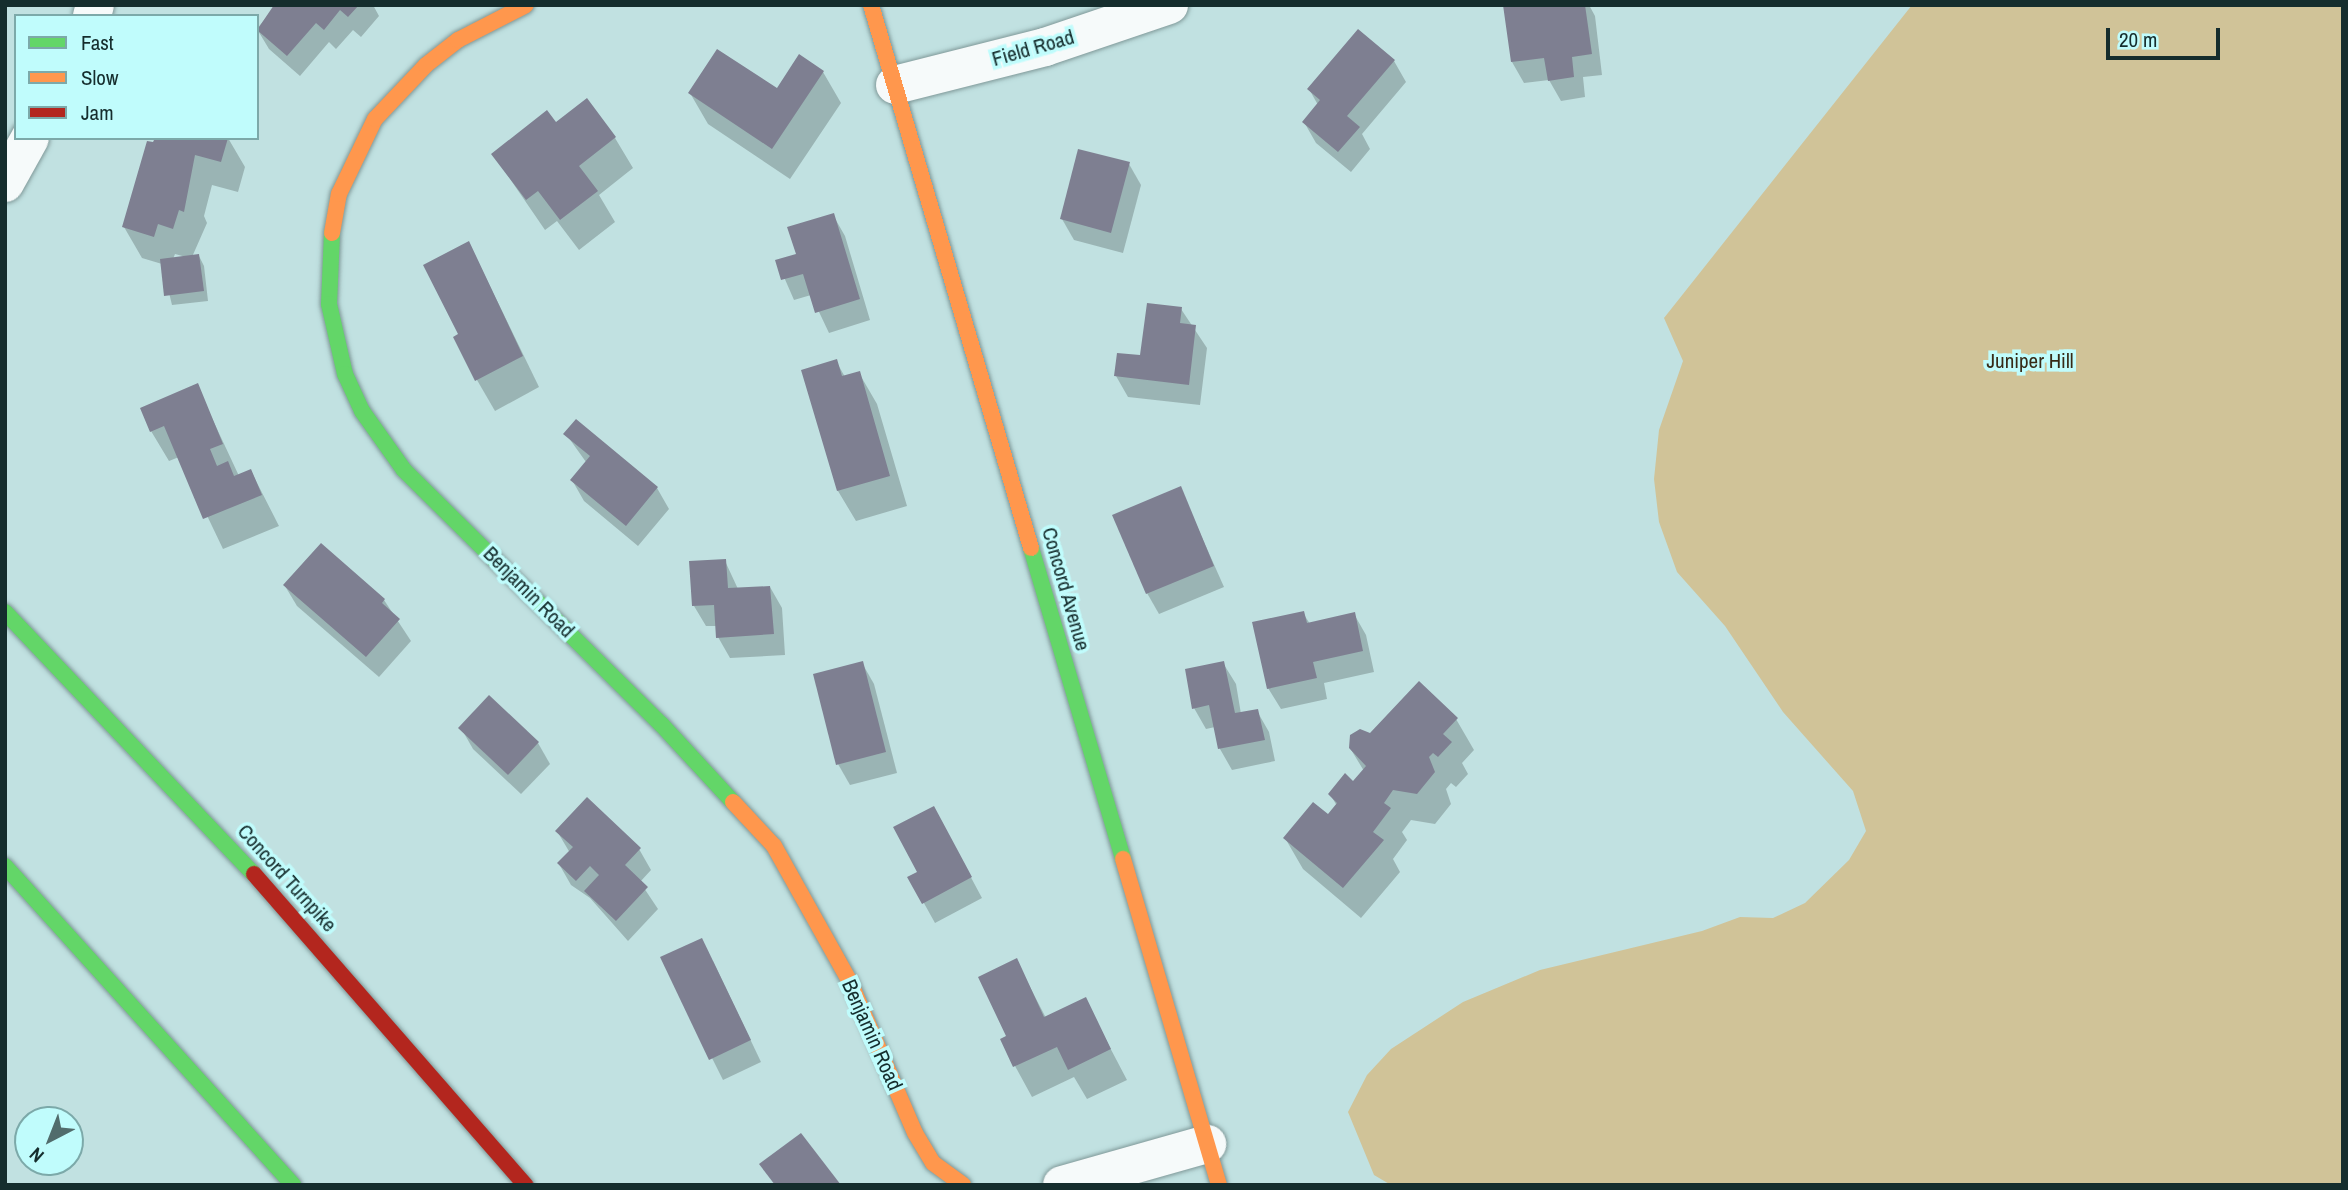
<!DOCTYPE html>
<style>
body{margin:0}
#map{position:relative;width:2348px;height:1190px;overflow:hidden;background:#c1e1e1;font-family:"Archivo Narrow",sans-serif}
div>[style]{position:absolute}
.green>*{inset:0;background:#d0c398}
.shadow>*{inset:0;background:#0003}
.building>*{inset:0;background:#7e7f91}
.roads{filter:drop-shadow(0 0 2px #7f9898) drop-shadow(0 0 2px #7f9898)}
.street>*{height:38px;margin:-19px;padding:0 19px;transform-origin:19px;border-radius:19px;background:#f6fafa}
.fast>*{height:16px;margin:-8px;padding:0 8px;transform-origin:8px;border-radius:8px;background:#63d668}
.slow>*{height:16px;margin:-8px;padding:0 8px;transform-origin:8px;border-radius:8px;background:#ff974d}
.jam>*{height:16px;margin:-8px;padding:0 8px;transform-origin:8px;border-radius:8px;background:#b3261e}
span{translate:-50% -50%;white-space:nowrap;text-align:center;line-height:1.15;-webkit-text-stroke:7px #c0fcfc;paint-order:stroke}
.street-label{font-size:21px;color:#152d2d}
.park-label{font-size:21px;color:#372a17}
.frame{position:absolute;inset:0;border:7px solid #152d2d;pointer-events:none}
.legend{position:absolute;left:14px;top:14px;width:245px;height:126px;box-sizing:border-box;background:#c0fcfc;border:2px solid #7ca9a9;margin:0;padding:9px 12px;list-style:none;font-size:21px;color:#152d2d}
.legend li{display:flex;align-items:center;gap:14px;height:35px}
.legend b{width:35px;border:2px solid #7ca9a9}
.north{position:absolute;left:14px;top:1106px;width:70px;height:70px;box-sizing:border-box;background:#c0fcfc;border:2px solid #7ca9a9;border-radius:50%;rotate:222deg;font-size:19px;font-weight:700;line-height:28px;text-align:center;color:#152d2d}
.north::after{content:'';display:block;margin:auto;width:24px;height:32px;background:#516c6c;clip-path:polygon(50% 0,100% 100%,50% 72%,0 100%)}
.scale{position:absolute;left:2106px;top:28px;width:114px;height:32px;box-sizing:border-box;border:4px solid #152d2d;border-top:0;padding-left:9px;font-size:21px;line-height:24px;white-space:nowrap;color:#152d2d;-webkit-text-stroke:5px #c0fcfc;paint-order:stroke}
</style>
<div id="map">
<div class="green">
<div style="clip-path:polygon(1912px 5px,2343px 5px,2343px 1185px,1391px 1185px,1374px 1175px,1348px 1112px,1367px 1075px,1391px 1049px,1463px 1002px,1540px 970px,1702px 931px,1740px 917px,1773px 918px,1805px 903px,1849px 860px,1866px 831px,1853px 791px,1783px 712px,1725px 626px,1677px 572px,1659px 522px,1654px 479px,1659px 430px,1683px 361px,1664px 318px)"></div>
</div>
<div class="shadow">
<div style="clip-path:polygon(276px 5px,373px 5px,379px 16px,361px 37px,353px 30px,336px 49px,329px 42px,300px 76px,269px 49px,257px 29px)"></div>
<div style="clip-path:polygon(1505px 5px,1589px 5px,1595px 16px,1602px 75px,1583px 77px,1585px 97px,1561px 101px,1549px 80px,1524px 83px,1512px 62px)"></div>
<div style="clip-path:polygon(1394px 61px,1406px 82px,1362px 134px,1370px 149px,1351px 172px,1316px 143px,1304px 122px,1318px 105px,1309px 89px)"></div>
<div style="clip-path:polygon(823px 72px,841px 103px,790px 179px,708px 124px,690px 93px,777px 90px)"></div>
<div style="clip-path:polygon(556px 124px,615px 138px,633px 168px,599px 195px,615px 222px,579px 250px,557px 221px,545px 230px,493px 154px)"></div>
<div style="clip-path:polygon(evenodd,156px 138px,228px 138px,245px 167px,238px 192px,212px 185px,204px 216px,207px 223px,192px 257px,199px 256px,204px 266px,208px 301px,172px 305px,162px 264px,142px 258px,124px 227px,156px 138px,175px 254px,186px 257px,173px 259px,175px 254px)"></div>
<div style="clip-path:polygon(1129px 164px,1141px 185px,1123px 253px,1074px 240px,1062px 219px)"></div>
<div style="clip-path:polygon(833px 215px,845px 236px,870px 320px,829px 333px,811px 295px,794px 300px,777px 261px,798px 255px)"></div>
<div style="clip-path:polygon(469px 243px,539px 387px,495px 411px,477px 380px,461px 335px)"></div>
<div style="clip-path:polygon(1181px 309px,1207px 348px,1200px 405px,1128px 397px,1116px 376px,1141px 357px)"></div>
<div style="clip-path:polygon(836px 361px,845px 377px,859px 373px,877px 404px,907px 506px,856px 521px,838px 491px,803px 371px)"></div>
<div style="clip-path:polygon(197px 386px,239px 476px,251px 471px,279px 526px,223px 549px,179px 457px,169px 461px,151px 431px)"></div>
<div style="clip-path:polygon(566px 434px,657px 488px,669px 509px,638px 546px,584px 501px,572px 480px,586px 462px)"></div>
<div style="clip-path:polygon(1180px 488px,1224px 587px,1159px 614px,1147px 593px)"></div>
<div style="clip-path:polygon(725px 561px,738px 589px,770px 587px,782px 608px,785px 655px,730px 658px,718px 637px,717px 626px,706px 626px,694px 606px)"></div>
<div style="clip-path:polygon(285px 586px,384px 600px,411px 641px,379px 677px,297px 606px)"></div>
<div style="clip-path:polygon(1303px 613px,1310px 624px,1354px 614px,1366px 635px,1374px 672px,1324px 683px,1327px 699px,1281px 709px,1268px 688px)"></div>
<div style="clip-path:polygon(862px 663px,874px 684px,897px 773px,850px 785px,838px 764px)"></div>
<div style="clip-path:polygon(1223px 663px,1236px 684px,1241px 714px,1257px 711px,1269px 732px,1275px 761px,1232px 770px,1220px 749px,1215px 727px,1206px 729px,1194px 708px)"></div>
<div style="clip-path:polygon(1456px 719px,1474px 750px,1462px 763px,1468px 774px,1456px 787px,1451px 783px,1446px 789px,1451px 804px,1435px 824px,1411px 820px,1402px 832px,1407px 840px,1393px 859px,1400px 872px,1361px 918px,1303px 869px,1285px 838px,1328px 817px,1337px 806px,1330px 794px,1354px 783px,1364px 771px,1350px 748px,1371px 735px)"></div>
<div style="clip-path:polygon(461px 728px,538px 743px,550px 764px,521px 794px,473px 749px)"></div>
<div style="clip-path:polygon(945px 829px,982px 898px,935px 923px,910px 878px,920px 872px)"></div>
<div style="clip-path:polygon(557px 831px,639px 849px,651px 870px,640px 882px,658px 909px,628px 941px,590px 898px,571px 885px,559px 864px,570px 853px)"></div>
<div style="clip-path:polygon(662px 958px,713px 961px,761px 1062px,723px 1080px)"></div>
<div style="clip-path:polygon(1016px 960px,1046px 1018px,1085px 1000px,1127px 1080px,1087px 1099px,1074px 1077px,1032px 1097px,1015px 1066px,1008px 1036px)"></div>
</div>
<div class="building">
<div style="clip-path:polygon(274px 5px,359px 5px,348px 17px,340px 10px,324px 30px,316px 23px,287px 56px,257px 30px)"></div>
<div style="clip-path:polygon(1503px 5px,1585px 5px,1592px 54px,1572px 57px,1574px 77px,1548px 81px,1544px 58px,1511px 62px)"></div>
<div style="clip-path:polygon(1358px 29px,1395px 60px,1347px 116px,1360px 127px,1338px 152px,1302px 122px,1320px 100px,1307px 89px)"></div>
<div style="clip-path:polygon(717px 49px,777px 88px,799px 54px,824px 71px,772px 149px,688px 93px)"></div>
<div style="clip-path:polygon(587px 98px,616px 137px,579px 166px,598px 191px,560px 220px,538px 191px,526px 200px,491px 154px,547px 110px,556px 122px)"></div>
<div style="clip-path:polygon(155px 138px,228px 138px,221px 162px,195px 155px,184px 212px,179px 210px,173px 229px,158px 224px,154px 237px,122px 227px,147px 141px,153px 142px)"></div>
<div style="clip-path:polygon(1078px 149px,1130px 162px,1111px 233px,1060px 219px)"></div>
<div style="clip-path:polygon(834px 213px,860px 299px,815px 313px,803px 274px,781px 280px,775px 260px,796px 254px,787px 227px)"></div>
<div style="clip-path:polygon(469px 241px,523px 356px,475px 381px,453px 337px,458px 334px,423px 265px)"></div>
<div style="clip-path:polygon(199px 254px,204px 291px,164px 296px,160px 259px)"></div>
<div style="clip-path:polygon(1147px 303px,1182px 307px,1180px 323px,1196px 325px,1189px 385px,1114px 376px,1117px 353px,1140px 355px)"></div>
<div style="clip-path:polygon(837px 359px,842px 376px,860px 371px,890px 476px,837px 491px,801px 370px)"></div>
<div style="clip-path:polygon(198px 383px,223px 444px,210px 449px,217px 466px,228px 461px,234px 476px,251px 469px,262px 495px,203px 519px,164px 426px,150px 432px,140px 408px)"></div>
<div style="clip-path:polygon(576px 419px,658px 487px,626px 526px,570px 480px,590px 456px,563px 434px)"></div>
<div style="clip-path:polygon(1181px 486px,1214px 566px,1146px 594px,1112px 515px)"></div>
<div style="clip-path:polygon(321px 543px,385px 599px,382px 603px,400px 619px,366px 657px,283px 585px)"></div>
<div style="clip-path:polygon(726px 559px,728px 588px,770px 586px,774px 634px,716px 638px,714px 605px,692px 606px,689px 561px)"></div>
<div style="clip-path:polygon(1304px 611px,1307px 623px,1355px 612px,1363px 651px,1313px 662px,1317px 678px,1267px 689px,1252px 622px)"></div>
<div style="clip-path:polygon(863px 661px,886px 752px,836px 765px,813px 674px)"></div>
<div style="clip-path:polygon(1224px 661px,1235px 713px,1258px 709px,1265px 740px,1218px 749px,1209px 705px,1192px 709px,1185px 669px)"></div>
<div style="clip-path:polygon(1419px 681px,1458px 718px,1443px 734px,1452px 742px,1438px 757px,1433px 753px,1429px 757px,1435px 772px,1417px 794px,1393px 790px,1384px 803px,1391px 808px,1373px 832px,1384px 840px,1343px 888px,1283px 838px,1313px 802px,1328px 814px,1337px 803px,1328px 794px,1345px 773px,1353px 781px,1366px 766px,1349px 748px,1350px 735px,1360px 729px,1370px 733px)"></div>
<div style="clip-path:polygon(489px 695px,539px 742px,508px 775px,458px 728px)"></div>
<div style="clip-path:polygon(587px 797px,641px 848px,625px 865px,648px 887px,616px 921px,584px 891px,599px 875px,590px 866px,576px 881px,557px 863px,573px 847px,555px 831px)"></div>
<div style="clip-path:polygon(934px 806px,972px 877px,922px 904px,907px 877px,917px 872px,893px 827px)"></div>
<div style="clip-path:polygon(702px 938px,751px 1040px,709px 1060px,660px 957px)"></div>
<div style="clip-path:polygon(1017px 958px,1044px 1017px,1086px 997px,1111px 1049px,1068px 1070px,1057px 1047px,1013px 1067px,1000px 1039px,1006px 1036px,978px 977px)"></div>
<div style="clip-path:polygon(801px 1133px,841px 1185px,775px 1185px,759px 1164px)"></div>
</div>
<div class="roads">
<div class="street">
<div style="left:92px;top:16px;width:11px;rotate:-75deg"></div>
<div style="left:895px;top:85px;width:155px;rotate:-14.2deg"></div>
<div style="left:1045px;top:47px;width:131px;rotate:-18.7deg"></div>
<div style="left:5px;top:183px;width:51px;rotate:-60.9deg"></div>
<div style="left:1062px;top:1185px;width:151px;rotate:-15.8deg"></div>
</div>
<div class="fast">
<div style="left:332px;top:233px;width:71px;rotate:92.4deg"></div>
<div style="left:329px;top:304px;width:72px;rotate:77.1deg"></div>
<div style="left:345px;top:374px;width:41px;rotate:65.3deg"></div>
<div style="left:362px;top:411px;width:72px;rotate:54.6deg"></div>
<div style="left:404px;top:470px;width:361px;rotate:44.7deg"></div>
<div style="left:661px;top:724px;width:106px;rotate:47.3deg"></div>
<div style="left:1031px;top:548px;width:324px;rotate:73.5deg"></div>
<div style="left:5px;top:612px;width:361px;rotate:46.5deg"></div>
<div style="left:5px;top:866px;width:430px;rotate:47.9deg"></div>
</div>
<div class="slow">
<div style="left:871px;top:5px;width:566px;rotate:73.58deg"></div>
<div style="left:332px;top:233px;width:40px;rotate:-80deg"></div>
<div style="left:339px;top:194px;width:83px;rotate:-64.4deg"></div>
<div style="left:375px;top:119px;width:74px;rotate:-46.6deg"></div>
<div style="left:426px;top:65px;width:41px;rotate:-38deg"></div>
<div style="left:458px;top:40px;width:76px;rotate:-27.2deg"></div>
<div style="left:733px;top:802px;width:60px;rotate:47deg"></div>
<div style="left:774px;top:846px;width:156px;rotate:60.8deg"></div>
<div style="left:850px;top:982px;width:164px;rotate:66.7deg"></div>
<div style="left:915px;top:1133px;width:35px;rotate:59deg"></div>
<div style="left:933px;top:1163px;width:37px;rotate:36deg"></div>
<div style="left:1123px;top:859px;width:340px;rotate:73.6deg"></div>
</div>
<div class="jam">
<div style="left:254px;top:874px;width:413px;rotate:48.9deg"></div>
</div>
</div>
<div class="street-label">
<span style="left:1033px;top:48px;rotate:-16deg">Field Road</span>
<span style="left:1066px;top:589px;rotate:74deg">Concord Avenue</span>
<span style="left:529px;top:592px;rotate:45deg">Benjamin Road</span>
<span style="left:287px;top:878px;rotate:48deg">Concord Turnpike</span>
<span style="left:872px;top:1035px;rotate:66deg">Benjamin Road</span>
</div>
<div class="park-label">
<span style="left:2030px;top:361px">Juniper Hill</span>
</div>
<div class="frame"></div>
<ul class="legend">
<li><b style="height:9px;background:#63d668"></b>Fast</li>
<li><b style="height:9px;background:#ff974d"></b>Slow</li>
<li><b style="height:9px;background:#b3261e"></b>Jam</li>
</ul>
<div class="north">N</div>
<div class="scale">20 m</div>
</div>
